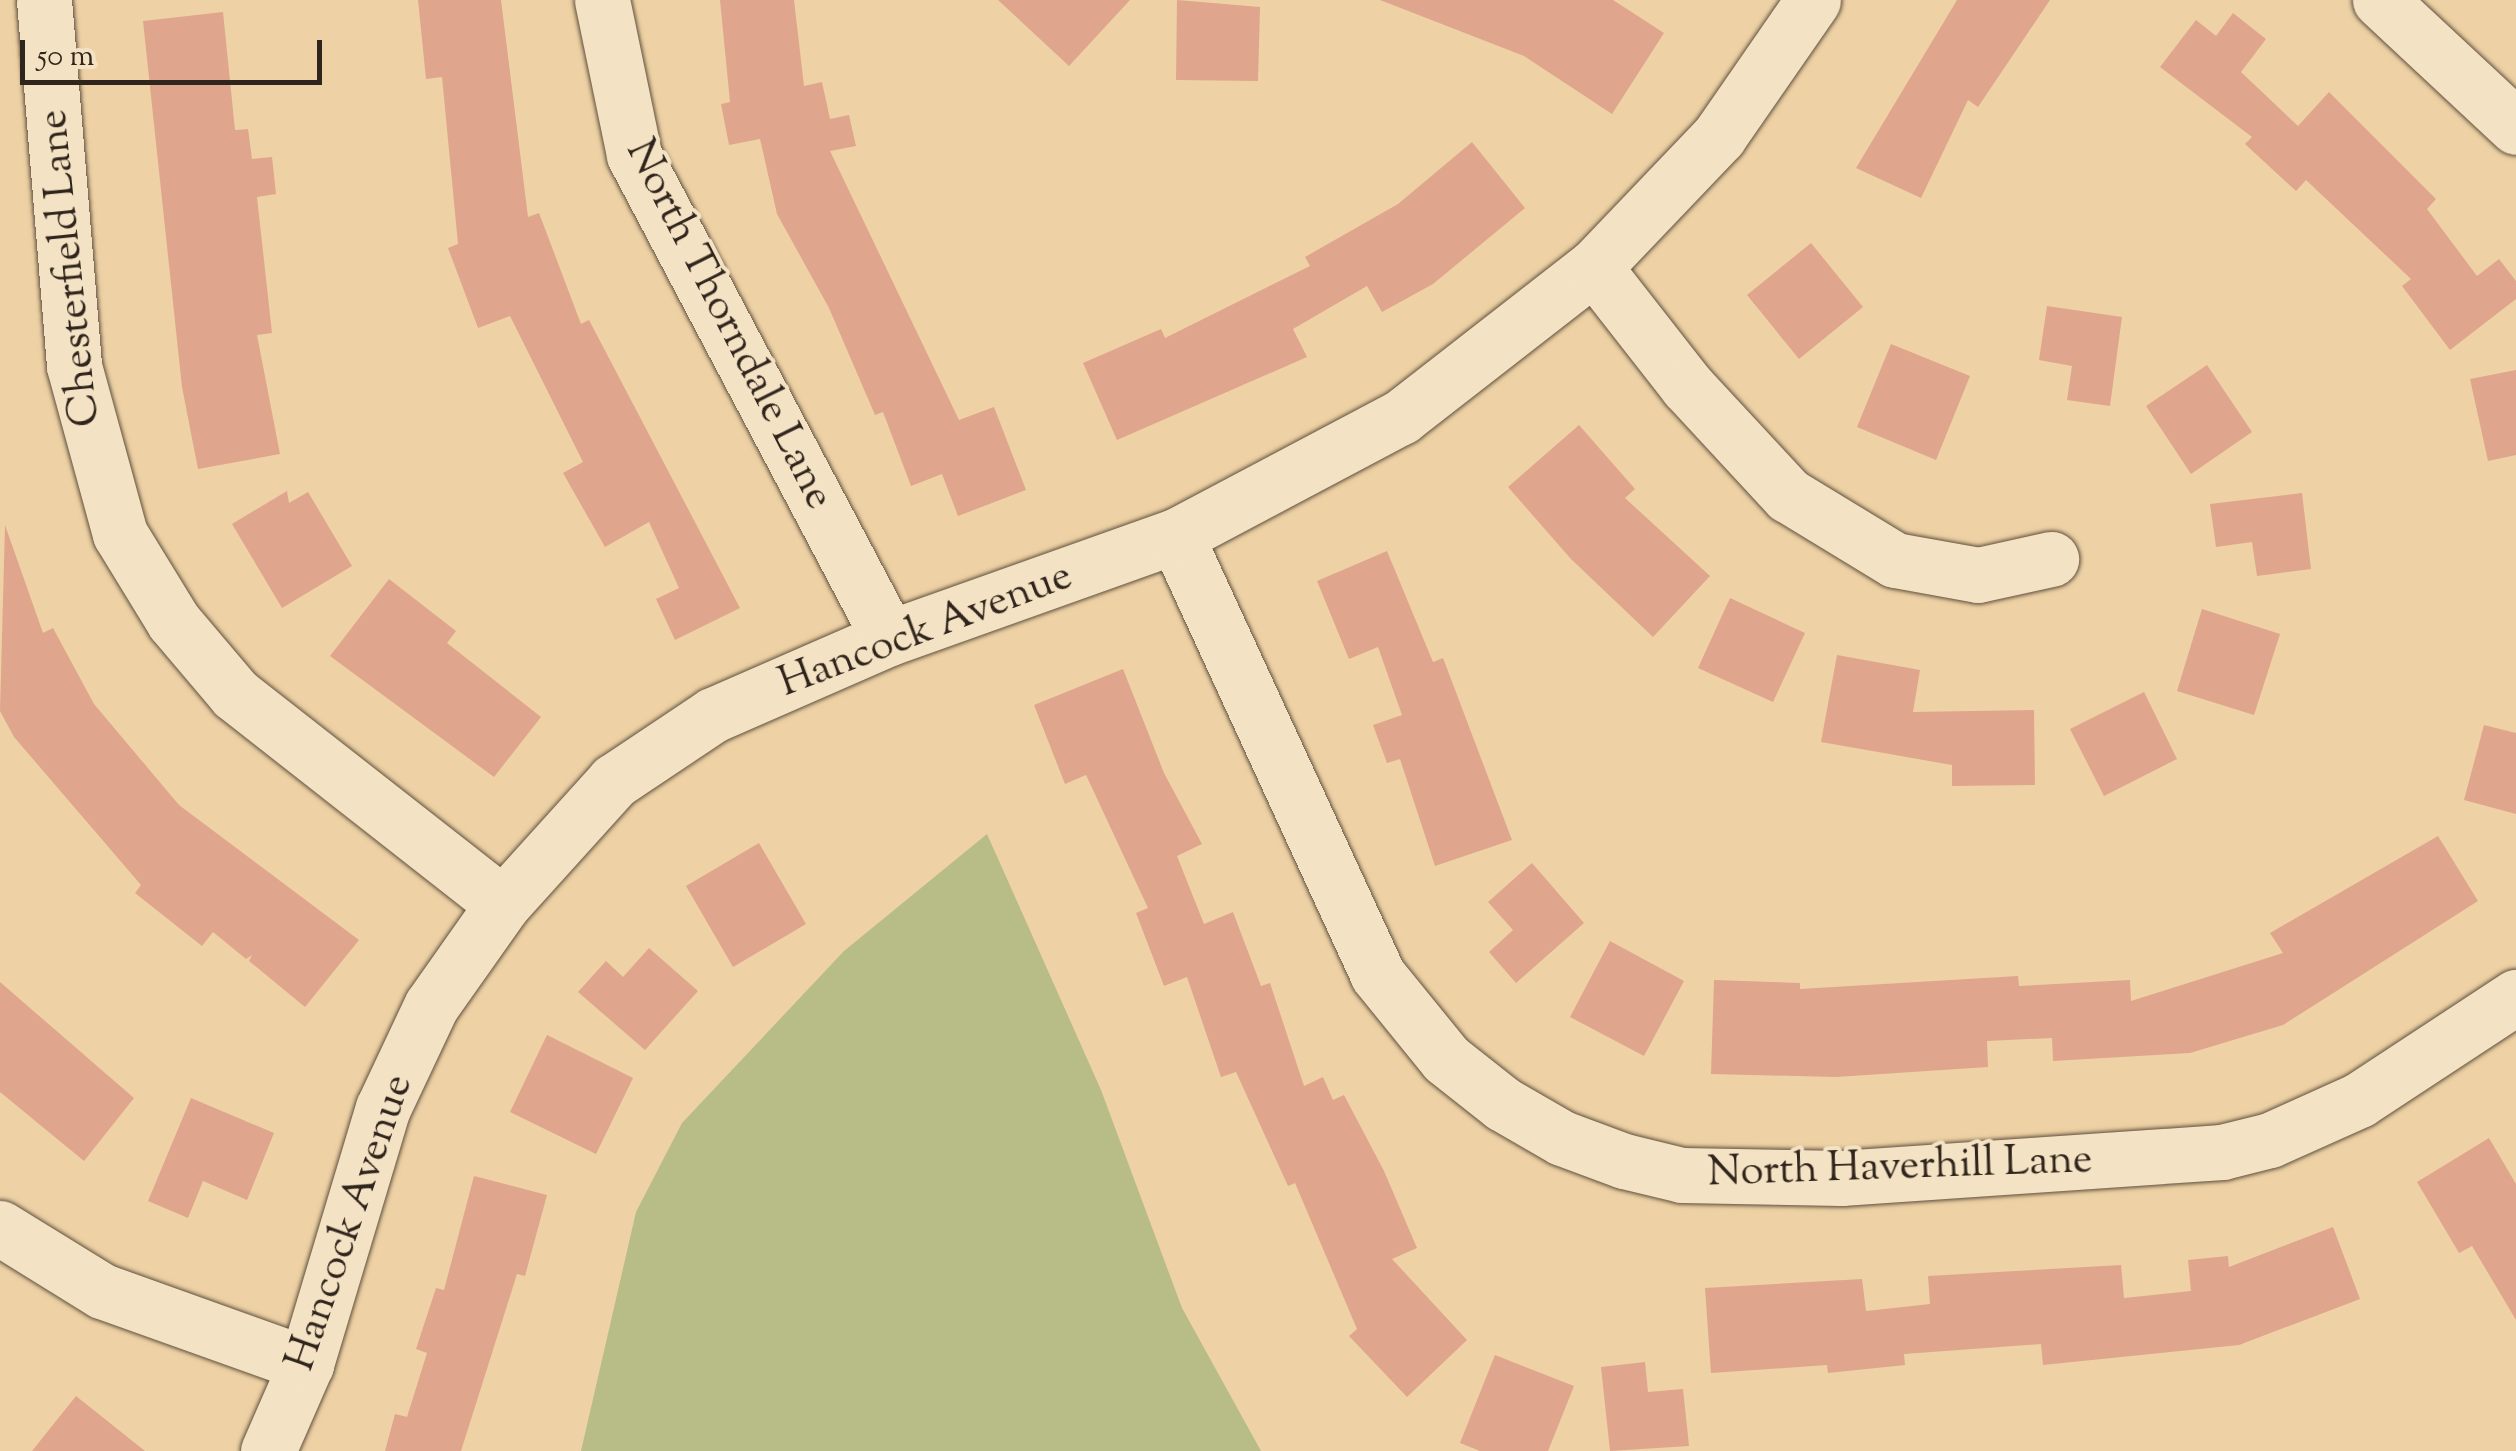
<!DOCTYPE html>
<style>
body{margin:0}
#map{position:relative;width:2516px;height:1451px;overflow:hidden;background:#eed2a5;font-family:"Sorts Mill Goudy",serif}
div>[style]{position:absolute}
.green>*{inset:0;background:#b8bc87}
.building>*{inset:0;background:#e0a58d}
.roads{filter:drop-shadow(0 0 2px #60503e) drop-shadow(0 0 2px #60503e)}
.minor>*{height:55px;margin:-27.5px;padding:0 27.5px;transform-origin:27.5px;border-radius:27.5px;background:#f4e2c4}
span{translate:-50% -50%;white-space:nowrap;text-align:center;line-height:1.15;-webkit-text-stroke:8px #f4e2c4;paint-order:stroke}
.street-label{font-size:42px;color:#30251c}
.scale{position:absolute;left:20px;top:40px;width:302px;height:45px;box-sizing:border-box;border:5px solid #30251c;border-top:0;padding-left:12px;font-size:30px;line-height:35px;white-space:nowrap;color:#30251c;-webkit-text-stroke:8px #f4e2c4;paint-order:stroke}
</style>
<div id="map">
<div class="green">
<div style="clip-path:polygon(987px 834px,1101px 1090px,1182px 1308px,1261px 1451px,581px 1451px,636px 1212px,682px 1123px,844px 951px)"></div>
</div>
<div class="building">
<div style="clip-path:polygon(418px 0,501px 0,528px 217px,539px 213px,581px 324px,589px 320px,740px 608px,675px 640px,656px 599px,679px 588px,649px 522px,605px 547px,563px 473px,583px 462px,510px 316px,478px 328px,448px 248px,458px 244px,442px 77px,426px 79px)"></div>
<div style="clip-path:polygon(720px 0,794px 0,804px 86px,822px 82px,830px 119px,849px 115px,856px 146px,830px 151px,959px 420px,994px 407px,1026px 490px,958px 516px,942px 474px,911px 486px,883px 412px,875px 415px,829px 308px,777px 214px,760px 139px,729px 145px,721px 104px,730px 102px)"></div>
<div style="clip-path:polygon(998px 0,1130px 0,1069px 66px)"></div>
<div style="clip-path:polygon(1177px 0,1260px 7px,1258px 81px,1176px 80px)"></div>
<div style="clip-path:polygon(1380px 0,1613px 0,1664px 33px,1612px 114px,1524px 56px)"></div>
<div style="clip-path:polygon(1957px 0,2050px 0,1978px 107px,1968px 100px,1921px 198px,1856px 168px)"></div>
<div style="clip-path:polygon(223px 12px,235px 130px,248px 129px,252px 159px,272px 157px,276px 194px,257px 197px,272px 333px,257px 335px,280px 454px,198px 469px,182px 387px,143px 21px)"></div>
<div style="clip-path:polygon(2233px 13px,2266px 39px,2241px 72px,2298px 126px,2329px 92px,2436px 199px,2427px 209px,2477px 276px,2499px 259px,2516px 281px,2516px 299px,2450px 350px,2402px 286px,2411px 279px,2306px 180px,2296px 191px,2245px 144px,2252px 137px,2160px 67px,2196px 20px,2216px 36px)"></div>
<div style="clip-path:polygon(1472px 142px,1525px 208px,1433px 284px,1382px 312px,1367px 286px,1293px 329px,1307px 357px,1117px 440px,1083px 363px,1161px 329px,1165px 338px,1310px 266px,1305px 257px,1398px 204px)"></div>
<div style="clip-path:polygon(1811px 243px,1863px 307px,1799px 359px,1747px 295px)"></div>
<div style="clip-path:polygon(2047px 306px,2122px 317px,2110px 406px,2067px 400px,2072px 366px,2039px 360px)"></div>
<div style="clip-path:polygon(1891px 344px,1970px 376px,1936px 460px,1857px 427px)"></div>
<div style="clip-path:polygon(2207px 365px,2252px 432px,2191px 474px,2146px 406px)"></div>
<div style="clip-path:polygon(2516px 370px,2516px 455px,2488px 461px,2470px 379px)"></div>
<div style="clip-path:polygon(1579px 425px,1635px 489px,1625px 498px,1710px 576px,1653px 637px,1571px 559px,1508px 487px)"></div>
<div style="clip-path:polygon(287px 491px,289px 503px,308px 492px,352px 566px,282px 608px,232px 524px)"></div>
<div style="clip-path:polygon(2302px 493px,2311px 569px,2257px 576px,2252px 542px,2216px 547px,2210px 504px)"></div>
<div style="clip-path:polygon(5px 525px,43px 633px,53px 628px,94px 704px,179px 805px,359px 940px,305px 1007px,249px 961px,252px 955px,246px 959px,213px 932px,202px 946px,135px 893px,141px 885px,14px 737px,0 711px)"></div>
<div style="clip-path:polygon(1387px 551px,1433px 662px,1443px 658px,1512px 840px,1435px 866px,1400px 759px,1387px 763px,1373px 725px,1402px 715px,1378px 647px,1349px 659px,1317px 581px)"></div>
<div style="clip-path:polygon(389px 579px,456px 631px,447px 643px,541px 717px,494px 777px,330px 656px)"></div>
<div style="clip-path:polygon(1730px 598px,1805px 633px,1773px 702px,1698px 668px)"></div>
<div style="clip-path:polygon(2202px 609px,2280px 634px,2254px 715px,2177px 691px)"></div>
<div style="clip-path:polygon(1837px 655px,1920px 670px,1913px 712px,2034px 710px,2035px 785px,1952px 786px,1952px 765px,1821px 742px)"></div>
<div style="clip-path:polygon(1123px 669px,1164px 773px,1202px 844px,1177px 856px,1204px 924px,1233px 912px,1261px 986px,1270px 983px,1304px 1086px,1323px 1077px,1333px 1100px,1344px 1095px,1384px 1171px,1417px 1248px,1392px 1259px,1467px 1340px,1407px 1397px,1349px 1336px,1357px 1329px,1295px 1183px,1288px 1186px,1236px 1072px,1221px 1077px,1187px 977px,1164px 986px,1136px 913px,1148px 908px,1086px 775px,1065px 784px,1034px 705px)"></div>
<div style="clip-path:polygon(2144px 692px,2177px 759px,2104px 796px,2070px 729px)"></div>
<div style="clip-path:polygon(2484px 725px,2516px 733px,2516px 814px,2464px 800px)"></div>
<div style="clip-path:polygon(2438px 836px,2478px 901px,2283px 1025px,2190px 1053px,2053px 1061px,2052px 1038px,1987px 1041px,1988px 1067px,1836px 1077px,1711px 1074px,1714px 980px,1800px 983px,1800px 989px,2018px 976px,2019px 986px,2130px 980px,2131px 1001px,2283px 953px,2270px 933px)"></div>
<div style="clip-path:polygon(759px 843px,806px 924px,733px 967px,686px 886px)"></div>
<div style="clip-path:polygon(1532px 863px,1584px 923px,1516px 983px,1489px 952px,1513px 930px,1488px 902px)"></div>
<div style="clip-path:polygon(1610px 941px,1684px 981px,1644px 1056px,1570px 1017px)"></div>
<div style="clip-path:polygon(649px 948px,698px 991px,645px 1050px,578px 992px,606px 961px,623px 977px)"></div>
<div style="clip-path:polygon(0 982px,134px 1098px,84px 1161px,0 1092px)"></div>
<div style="clip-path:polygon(547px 1035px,633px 1078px,596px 1154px,510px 1112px)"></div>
<div style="clip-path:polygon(191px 1098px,274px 1133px,247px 1200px,203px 1181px,188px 1218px,148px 1201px)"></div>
<div style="clip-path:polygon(2489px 1138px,2516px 1184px,2516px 1320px,2472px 1246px,2459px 1253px,2417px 1182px)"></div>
<div style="clip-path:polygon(474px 1176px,547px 1195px,525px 1276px,517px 1274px,461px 1451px,385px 1451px,395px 1414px,407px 1417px,427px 1353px,416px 1349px,436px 1288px,444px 1290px)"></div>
<div style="clip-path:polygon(2333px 1227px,2360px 1299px,2239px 1345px,2043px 1365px,2041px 1344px,1904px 1354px,1905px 1365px,1828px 1373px,1827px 1365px,1711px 1373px,1705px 1288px,1862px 1279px,1866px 1311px,1930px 1304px,1928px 1276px,2121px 1265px,2124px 1298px,2191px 1291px,2188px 1260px,2228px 1256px,2229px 1267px)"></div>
<div style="clip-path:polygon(1495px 1355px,1574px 1386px,1548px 1451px,1480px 1451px,1460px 1443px)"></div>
<div style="clip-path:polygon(1645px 1362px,1648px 1392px,1683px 1389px,1689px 1446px,1610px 1451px,1601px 1367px)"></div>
<div style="clip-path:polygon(76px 1396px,145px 1451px,32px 1451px)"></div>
</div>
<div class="roads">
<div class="minor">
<div style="left:44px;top:0;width:367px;rotate:85.3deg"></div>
<div style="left:74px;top:366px;width:174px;rotate:74.7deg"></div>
<div style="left:120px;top:534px;width:103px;rotate:58.5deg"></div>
<div style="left:174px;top:622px;width:94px;rotate:49.7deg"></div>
<div style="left:235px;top:694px;width:340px;rotate:38.1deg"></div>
<div style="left:602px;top:0;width:158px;rotate:78.3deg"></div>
<div style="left:634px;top:155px;width:546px;rotate:62.17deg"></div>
<div style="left:2380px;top:0;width:186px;rotate:43deg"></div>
<div style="left:1594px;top:267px;width:151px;rotate:52deg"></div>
<div style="left:1687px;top:386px;width:149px;rotate:47.2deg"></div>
<div style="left:1788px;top:495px;width:125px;rotate:31.3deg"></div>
<div style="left:1895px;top:560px;width:84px;rotate:10.2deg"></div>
<div style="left:1978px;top:575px;width:75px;rotate:-12.4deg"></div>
<div style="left:1176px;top:536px;width:482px;rotate:65.3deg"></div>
<div style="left:1377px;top:974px;width:109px;rotate:50.9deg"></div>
<div style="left:1446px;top:1059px;width:73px;rotate:38.3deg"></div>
<div style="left:1503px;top:1104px;width:68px;rotate:30deg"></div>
<div style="left:1562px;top:1138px;width:66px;rotate:20.4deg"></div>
<div style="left:1624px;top:1161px;width:60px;rotate:13.6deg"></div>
<div style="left:1682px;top:1175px;width:159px;rotate:1.1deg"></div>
<div style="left:1841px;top:1178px;width:382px;rotate:-3.9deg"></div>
<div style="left:2222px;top:1152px;width:49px;rotate:-14deg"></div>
<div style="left:2270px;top:1140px;width:98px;rotate:-24.2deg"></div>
<div style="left:2359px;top:1100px;width:188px;rotate:-33.3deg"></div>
<div style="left:0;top:1228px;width:120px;rotate:31.7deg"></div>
<div style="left:102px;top:1291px;width:217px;rotate:19.7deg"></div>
<div style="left:268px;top:1451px;width:95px;rotate:-66.4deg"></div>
<div style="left:306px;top:1364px;width:267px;rotate:-73.3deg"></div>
<div style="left:383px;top:1108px;width:113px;rotate:-64.8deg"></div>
<div style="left:431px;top:1006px;width:125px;rotate:-54.8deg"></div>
<div style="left:503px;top:904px;width:166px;rotate:-47.9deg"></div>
<div style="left:614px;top:781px;width:119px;rotate:-33.7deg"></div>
<div style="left:713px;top:715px;width:192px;rotate:-23.6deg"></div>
<div style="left:889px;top:638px;width:305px;rotate:-19.6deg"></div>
<div style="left:1176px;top:536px;width:255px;rotate:-27.9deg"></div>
<div style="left:1401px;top:417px;width:244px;rotate:-37.9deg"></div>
<div style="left:1594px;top:267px;width:181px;rotate:-46.3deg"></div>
<div style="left:1719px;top:136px;width:165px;rotate:-55.3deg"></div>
</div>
</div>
<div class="street-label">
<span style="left:71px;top:268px;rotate:-96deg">Chesterfield Lane</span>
<span style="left:728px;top:325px;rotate:63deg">North Thorndale Lane</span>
<span style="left:926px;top:631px;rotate:-21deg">Hancock Avenue</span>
<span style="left:1900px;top:1168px;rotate:-2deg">North Haverhill Lane</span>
<span style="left:351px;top:1223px;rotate:-71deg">Hancock Avenue</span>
</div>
<div class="scale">50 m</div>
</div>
